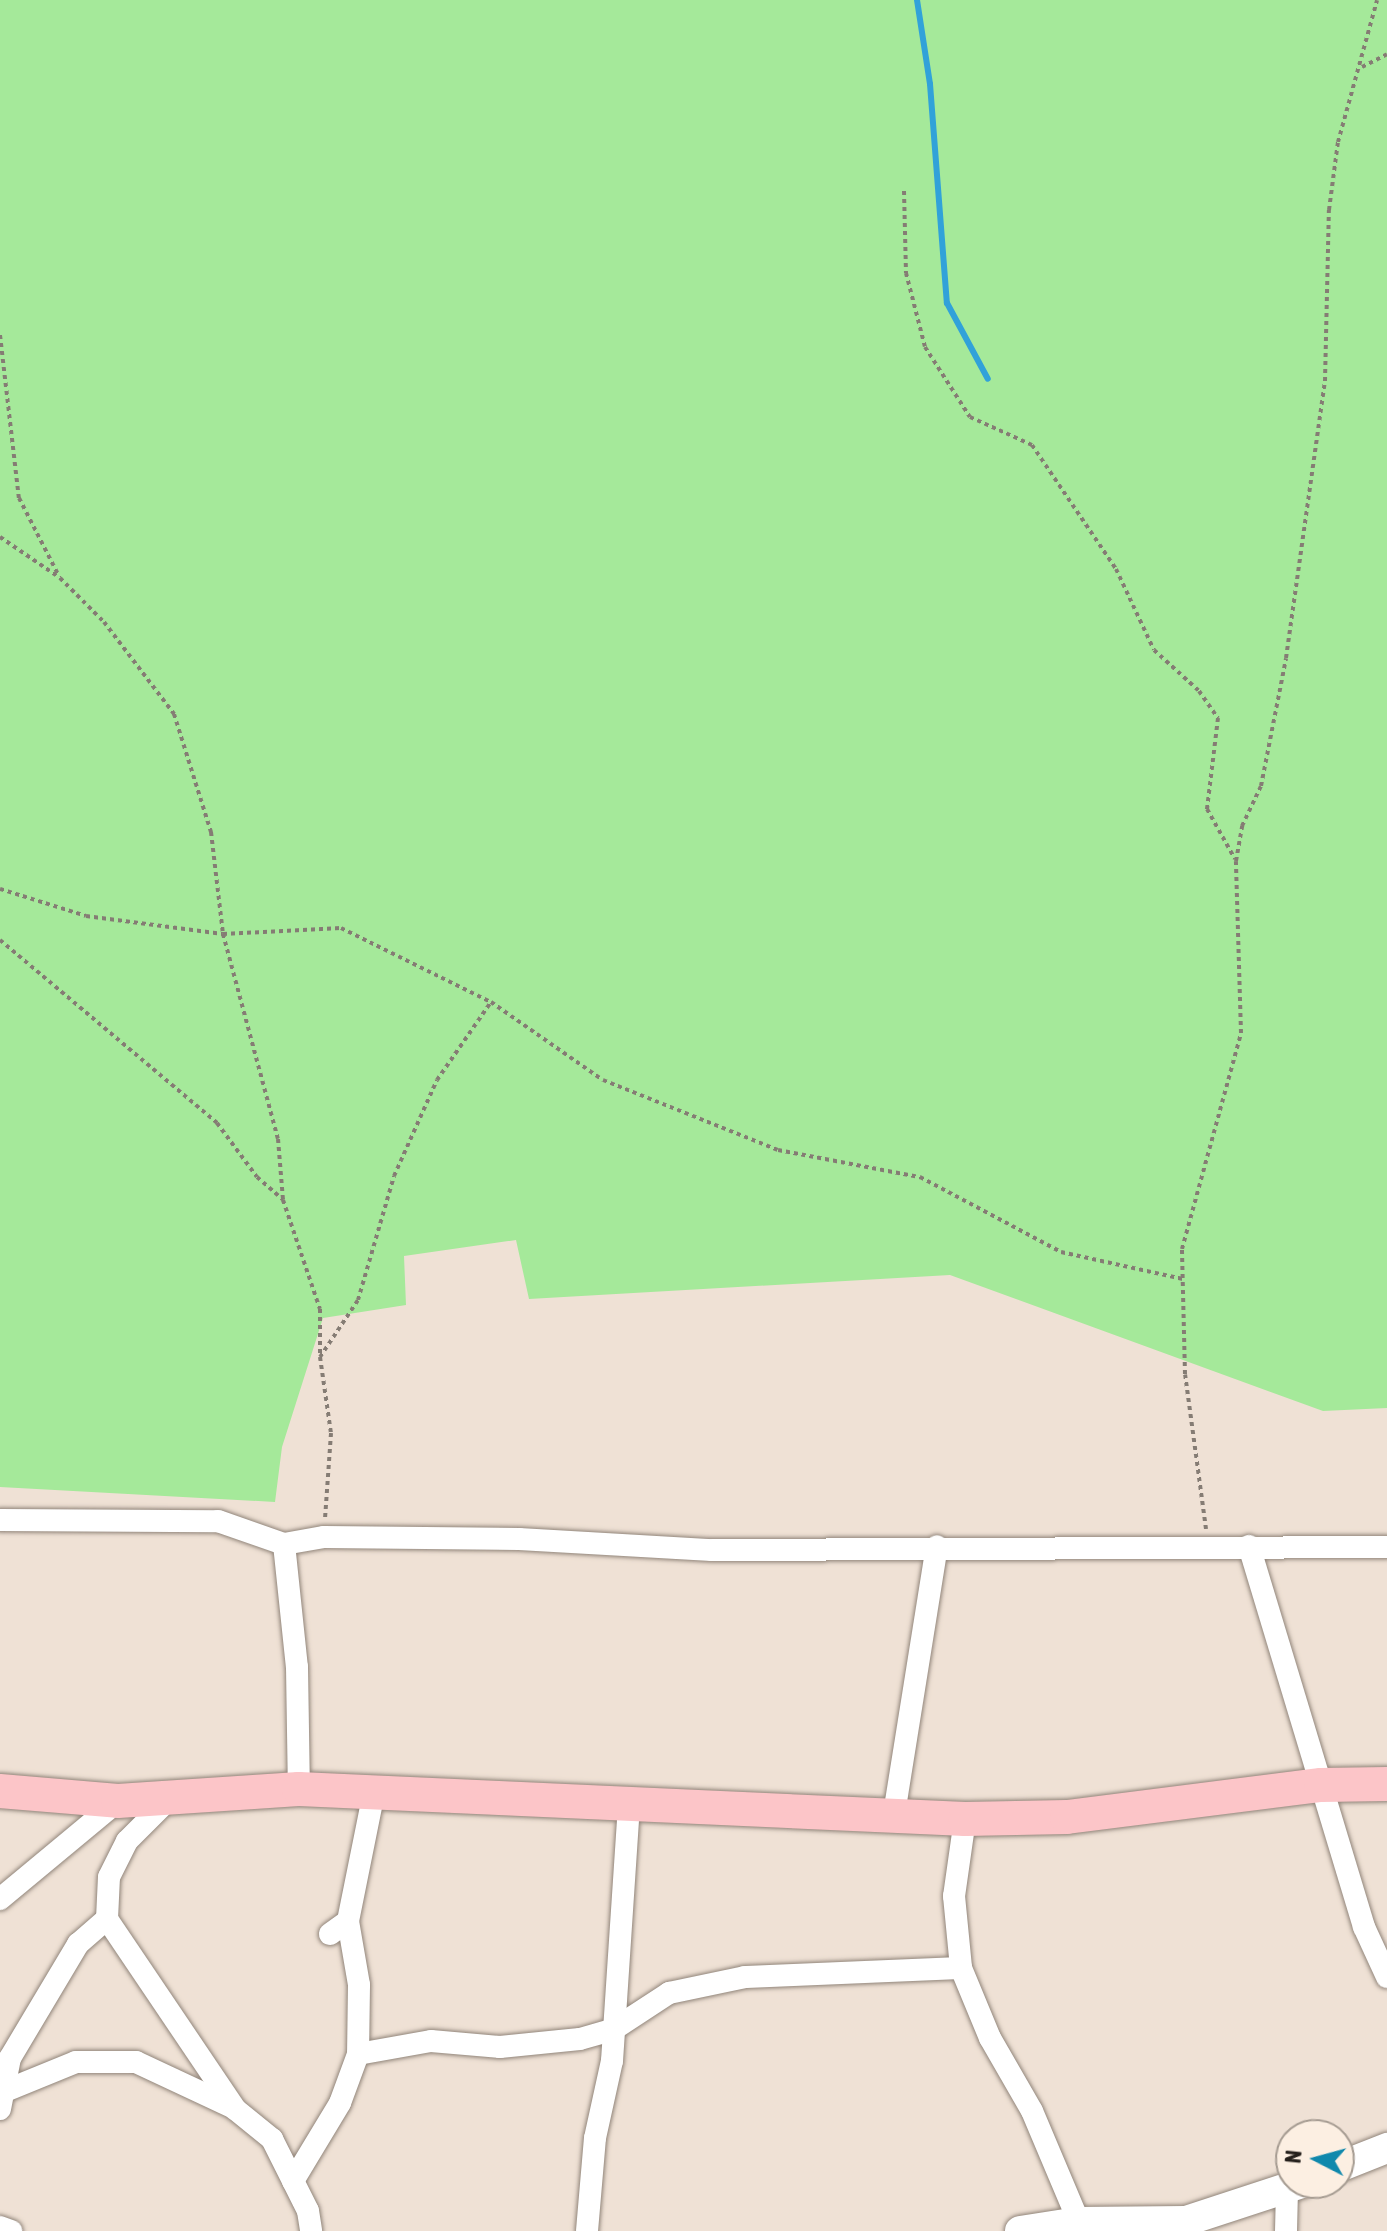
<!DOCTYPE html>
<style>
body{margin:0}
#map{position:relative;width:1387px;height:2231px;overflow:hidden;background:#efe1d5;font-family:"Asap Condensed",sans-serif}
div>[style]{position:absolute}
.green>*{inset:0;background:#a5e99a}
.stream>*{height:6px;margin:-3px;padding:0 3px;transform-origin:3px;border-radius:3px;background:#31a2d9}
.path>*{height:4px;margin-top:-2px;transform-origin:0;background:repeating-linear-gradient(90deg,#857c74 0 4px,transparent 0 8px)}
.roads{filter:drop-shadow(0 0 2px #91857a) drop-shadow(0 0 2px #91857a)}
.street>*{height:22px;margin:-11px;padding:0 11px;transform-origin:11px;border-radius:11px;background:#fff}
.secondary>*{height:30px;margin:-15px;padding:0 15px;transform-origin:15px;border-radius:15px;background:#fff}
.primary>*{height:34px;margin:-17px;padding:0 17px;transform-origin:17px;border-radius:17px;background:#fcc5c8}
span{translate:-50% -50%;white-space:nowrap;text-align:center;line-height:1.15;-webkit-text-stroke:8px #fcefe2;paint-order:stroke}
.north{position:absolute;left:1275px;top:2119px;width:80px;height:80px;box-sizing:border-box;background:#fcefe2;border:2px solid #a69c92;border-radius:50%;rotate:276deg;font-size:22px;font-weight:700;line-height:32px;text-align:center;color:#241f1b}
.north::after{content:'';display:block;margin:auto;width:28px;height:36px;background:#0f88ac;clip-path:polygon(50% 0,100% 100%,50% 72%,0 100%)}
</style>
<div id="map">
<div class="green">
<div style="clip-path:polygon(0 0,1387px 0,1387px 1408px,1323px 1411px,950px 1275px,529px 1299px,516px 1240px,404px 1256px,406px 1305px,323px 1318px,282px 1447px,275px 1502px,0 1487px)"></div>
</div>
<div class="stream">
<div style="left:917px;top:0;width:85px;rotate:81.2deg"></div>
<div style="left:930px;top:84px;width:220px;rotate:85.6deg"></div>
<div style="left:947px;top:303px;width:86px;rotate:61.7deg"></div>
</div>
<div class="path">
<div style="left:1362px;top:67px;width:28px;rotate:-27deg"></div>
<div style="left:904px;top:191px;width:82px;rotate:88.6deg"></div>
<div style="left:906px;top:273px;width:76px;rotate:75.6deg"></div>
<div style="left:925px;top:347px;width:83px;rotate:57.3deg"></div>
<div style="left:970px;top:417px;width:68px;rotate:24.3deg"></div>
<div style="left:1032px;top:445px;width:150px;rotate:55.9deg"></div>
<div style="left:1116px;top:569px;width:89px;rotate:64.9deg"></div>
<div style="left:1154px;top:650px;width:61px;rotate:42.3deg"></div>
<div style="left:1199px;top:691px;width:33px;rotate:55deg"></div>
<div style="left:1218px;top:718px;width:92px;rotate:96.9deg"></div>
<div style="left:1207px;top:809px;width:57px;rotate:60.8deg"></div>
<div style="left:0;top:335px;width:164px;rotate:83.4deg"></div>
<div style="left:19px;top:498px;width:88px;rotate:62.9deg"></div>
<div style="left:0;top:537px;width:73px;rotate:34.3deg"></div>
<div style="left:60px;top:578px;width:62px;rotate:45deg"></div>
<div style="left:104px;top:622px;width:116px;rotate:52.7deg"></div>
<div style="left:174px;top:714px;width:124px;rotate:72.6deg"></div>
<div style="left:211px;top:832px;width:103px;rotate:83.3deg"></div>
<div style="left:223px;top:934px;width:212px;rotate:75deg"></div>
<div style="left:278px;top:1139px;width:61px;rotate:85.3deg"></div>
<div style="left:0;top:889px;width:90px;rotate:17.4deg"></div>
<div style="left:86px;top:916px;width:138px;rotate:7.5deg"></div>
<div style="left:223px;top:934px;width:118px;rotate:-2.9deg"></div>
<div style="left:341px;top:928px;width:167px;rotate:26.3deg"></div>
<div style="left:491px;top:1002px;width:136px;rotate:34.9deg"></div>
<div style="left:603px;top:1080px;width:188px;rotate:21.8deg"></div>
<div style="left:778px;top:1150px;width:145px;rotate:10.8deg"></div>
<div style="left:920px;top:1177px;width:160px;rotate:28deg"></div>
<div style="left:1061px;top:1252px;width:125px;rotate:12.5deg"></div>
<div style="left:0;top:940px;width:284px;rotate:40.1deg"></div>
<div style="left:217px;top:1123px;width:67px;rotate:53.5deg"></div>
<div style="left:257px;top:1177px;width:35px;rotate:41deg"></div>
<div style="left:283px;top:1200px;width:115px;rotate:71.3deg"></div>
<div style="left:320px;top:1309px;width:48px;rotate:90deg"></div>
<div style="left:320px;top:1357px;width:77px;rotate:81.8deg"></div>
<div style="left:331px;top:1433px;width:86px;rotate:94deg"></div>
<div style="left:320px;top:1357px;width:69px;rotate:-56.3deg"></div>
<div style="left:358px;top:1300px;width:129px;rotate:-73.8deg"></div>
<div style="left:394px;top:1176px;width:105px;rotate:-65.9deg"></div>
<div style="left:437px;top:1080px;width:95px;rotate:-55.3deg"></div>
<div style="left:1206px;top:1529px;width:156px;rotate:-97.7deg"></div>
<div style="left:1185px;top:1374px;width:125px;rotate:-91.4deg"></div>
<div style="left:1182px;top:1249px;width:224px;rotate:-74.7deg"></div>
<div style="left:1241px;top:1033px;width:172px;rotate:-91.7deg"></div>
<div style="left:1236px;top:861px;width:36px;rotate:-80deg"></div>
<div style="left:1242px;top:826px;width:44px;rotate:-64.6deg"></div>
<div style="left:1261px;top:786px;width:130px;rotate:-78.9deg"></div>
<div style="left:1286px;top:658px;width:280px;rotate:-82deg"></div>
<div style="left:1325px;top:381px;width:171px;rotate:-88.7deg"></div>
<div style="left:1329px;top:210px;width:69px;rotate:-82.5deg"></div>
<div style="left:1338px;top:142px;width:147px;rotate:-74.6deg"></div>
</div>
<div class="roads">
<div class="street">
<div style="left:0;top:1520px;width:218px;rotate:0.3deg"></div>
<div style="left:218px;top:1521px;width:70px;rotate:19.2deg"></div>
<div style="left:284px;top:1544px;width:41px;rotate:-9.9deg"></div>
<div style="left:324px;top:1537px;width:195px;rotate:0.6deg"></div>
<div style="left:519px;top:1539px;width:193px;rotate:3.3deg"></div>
<div style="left:712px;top:1550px;width:675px;rotate:-0.25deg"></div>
<div style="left:284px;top:1544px;width:124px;rotate:84deg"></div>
<div style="left:297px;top:1667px;width:122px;rotate:89.1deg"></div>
<div style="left:1249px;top:1546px;width:398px;rotate:73.2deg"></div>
<div style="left:1364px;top:1927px;width:55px;rotate:65.3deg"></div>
<div style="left:894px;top:1814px;width:271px;rotate:-80.9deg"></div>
<div style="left:965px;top:1819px;width:78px;rotate:98.1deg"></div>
<div style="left:954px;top:1896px;width:72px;rotate:84.4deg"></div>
<div style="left:961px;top:1968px;width:76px;rotate:67.5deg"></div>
<div style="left:990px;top:2038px;width:84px;rotate:60.1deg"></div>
<div style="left:1032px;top:2111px;width:121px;rotate:67.1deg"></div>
<div style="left:0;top:1899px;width:153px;rotate:-39.7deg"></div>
<div style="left:107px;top:1919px;width:229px;rotate:56deg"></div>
<div style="left:235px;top:2109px;width:48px;rotate:39deg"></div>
<div style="left:272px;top:2139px;width:80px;rotate:63.4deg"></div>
<div style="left:308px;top:2211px;width:20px;rotate:81deg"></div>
<div style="left:348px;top:1921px;width:65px;rotate:80.2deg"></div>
<div style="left:359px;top:1985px;width:69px;rotate:90.8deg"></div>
<div style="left:330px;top:1934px;width:22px;rotate:-36deg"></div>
<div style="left:348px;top:1921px;width:132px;rotate:-78.6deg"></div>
<div style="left:0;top:2093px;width:82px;rotate:-22.2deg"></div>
<div style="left:76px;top:2062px;width:60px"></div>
<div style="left:136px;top:2062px;width:108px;rotate:25.1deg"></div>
<div style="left:0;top:2109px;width:52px;rotate:-78.9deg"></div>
<div style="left:10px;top:2058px;width:133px;rotate:-59.2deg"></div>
<div style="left:78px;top:1944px;width:38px;rotate:-41deg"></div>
<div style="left:107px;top:1919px;width:42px;rotate:-87.3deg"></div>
<div style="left:109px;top:1877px;width:40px;rotate:-63.4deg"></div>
<div style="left:127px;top:1841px;width:62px;rotate:-45deg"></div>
<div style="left:293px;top:2181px;width:91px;rotate:-58.9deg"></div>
<div style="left:340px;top:2103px;width:52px;rotate:-69.8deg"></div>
<div style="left:358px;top:2054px;width:74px;rotate:-10.1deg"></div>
<div style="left:431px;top:2041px;width:69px;rotate:5deg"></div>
<div style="left:500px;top:2047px;width:80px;rotate:-5.7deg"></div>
<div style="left:580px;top:2039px;width:35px;rotate:-16deg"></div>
<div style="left:614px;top:2029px;width:66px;rotate:-33.2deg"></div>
<div style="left:669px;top:1993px;width:78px;rotate:-11.9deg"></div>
<div style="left:745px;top:1977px;width:216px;rotate:-2.4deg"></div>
<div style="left:0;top:2227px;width:12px;rotate:20deg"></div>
<div style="left:587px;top:2231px;width:93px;rotate:-85.1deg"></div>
<div style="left:595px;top:2138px;width:79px;rotate:-77.6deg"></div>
<div style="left:612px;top:2061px;width:260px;rotate:-86.2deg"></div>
<div style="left:1286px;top:2231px;width:42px;rotate:-88.6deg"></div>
</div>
<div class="secondary">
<div style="left:1339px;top:2167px;width:52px;rotate:-21.6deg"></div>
<div style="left:1020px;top:2231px;width:60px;rotate:-8.7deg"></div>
<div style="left:1079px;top:2222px;width:107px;rotate:-0.5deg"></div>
<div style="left:1186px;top:2221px;width:122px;rotate:-18.1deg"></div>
</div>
<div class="primary">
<div style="left:0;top:1791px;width:118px;rotate:4.8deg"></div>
<div style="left:118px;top:1801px;width:181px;rotate:-3.8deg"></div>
<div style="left:299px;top:1789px;width:667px;rotate:2.58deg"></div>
<div style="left:965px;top:1819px;width:102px;rotate:-1.1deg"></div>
<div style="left:1067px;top:1817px;width:256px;rotate:-7.2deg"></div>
<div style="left:1321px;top:1785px;width:66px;rotate:-0.9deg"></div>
</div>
</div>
<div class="north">N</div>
</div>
